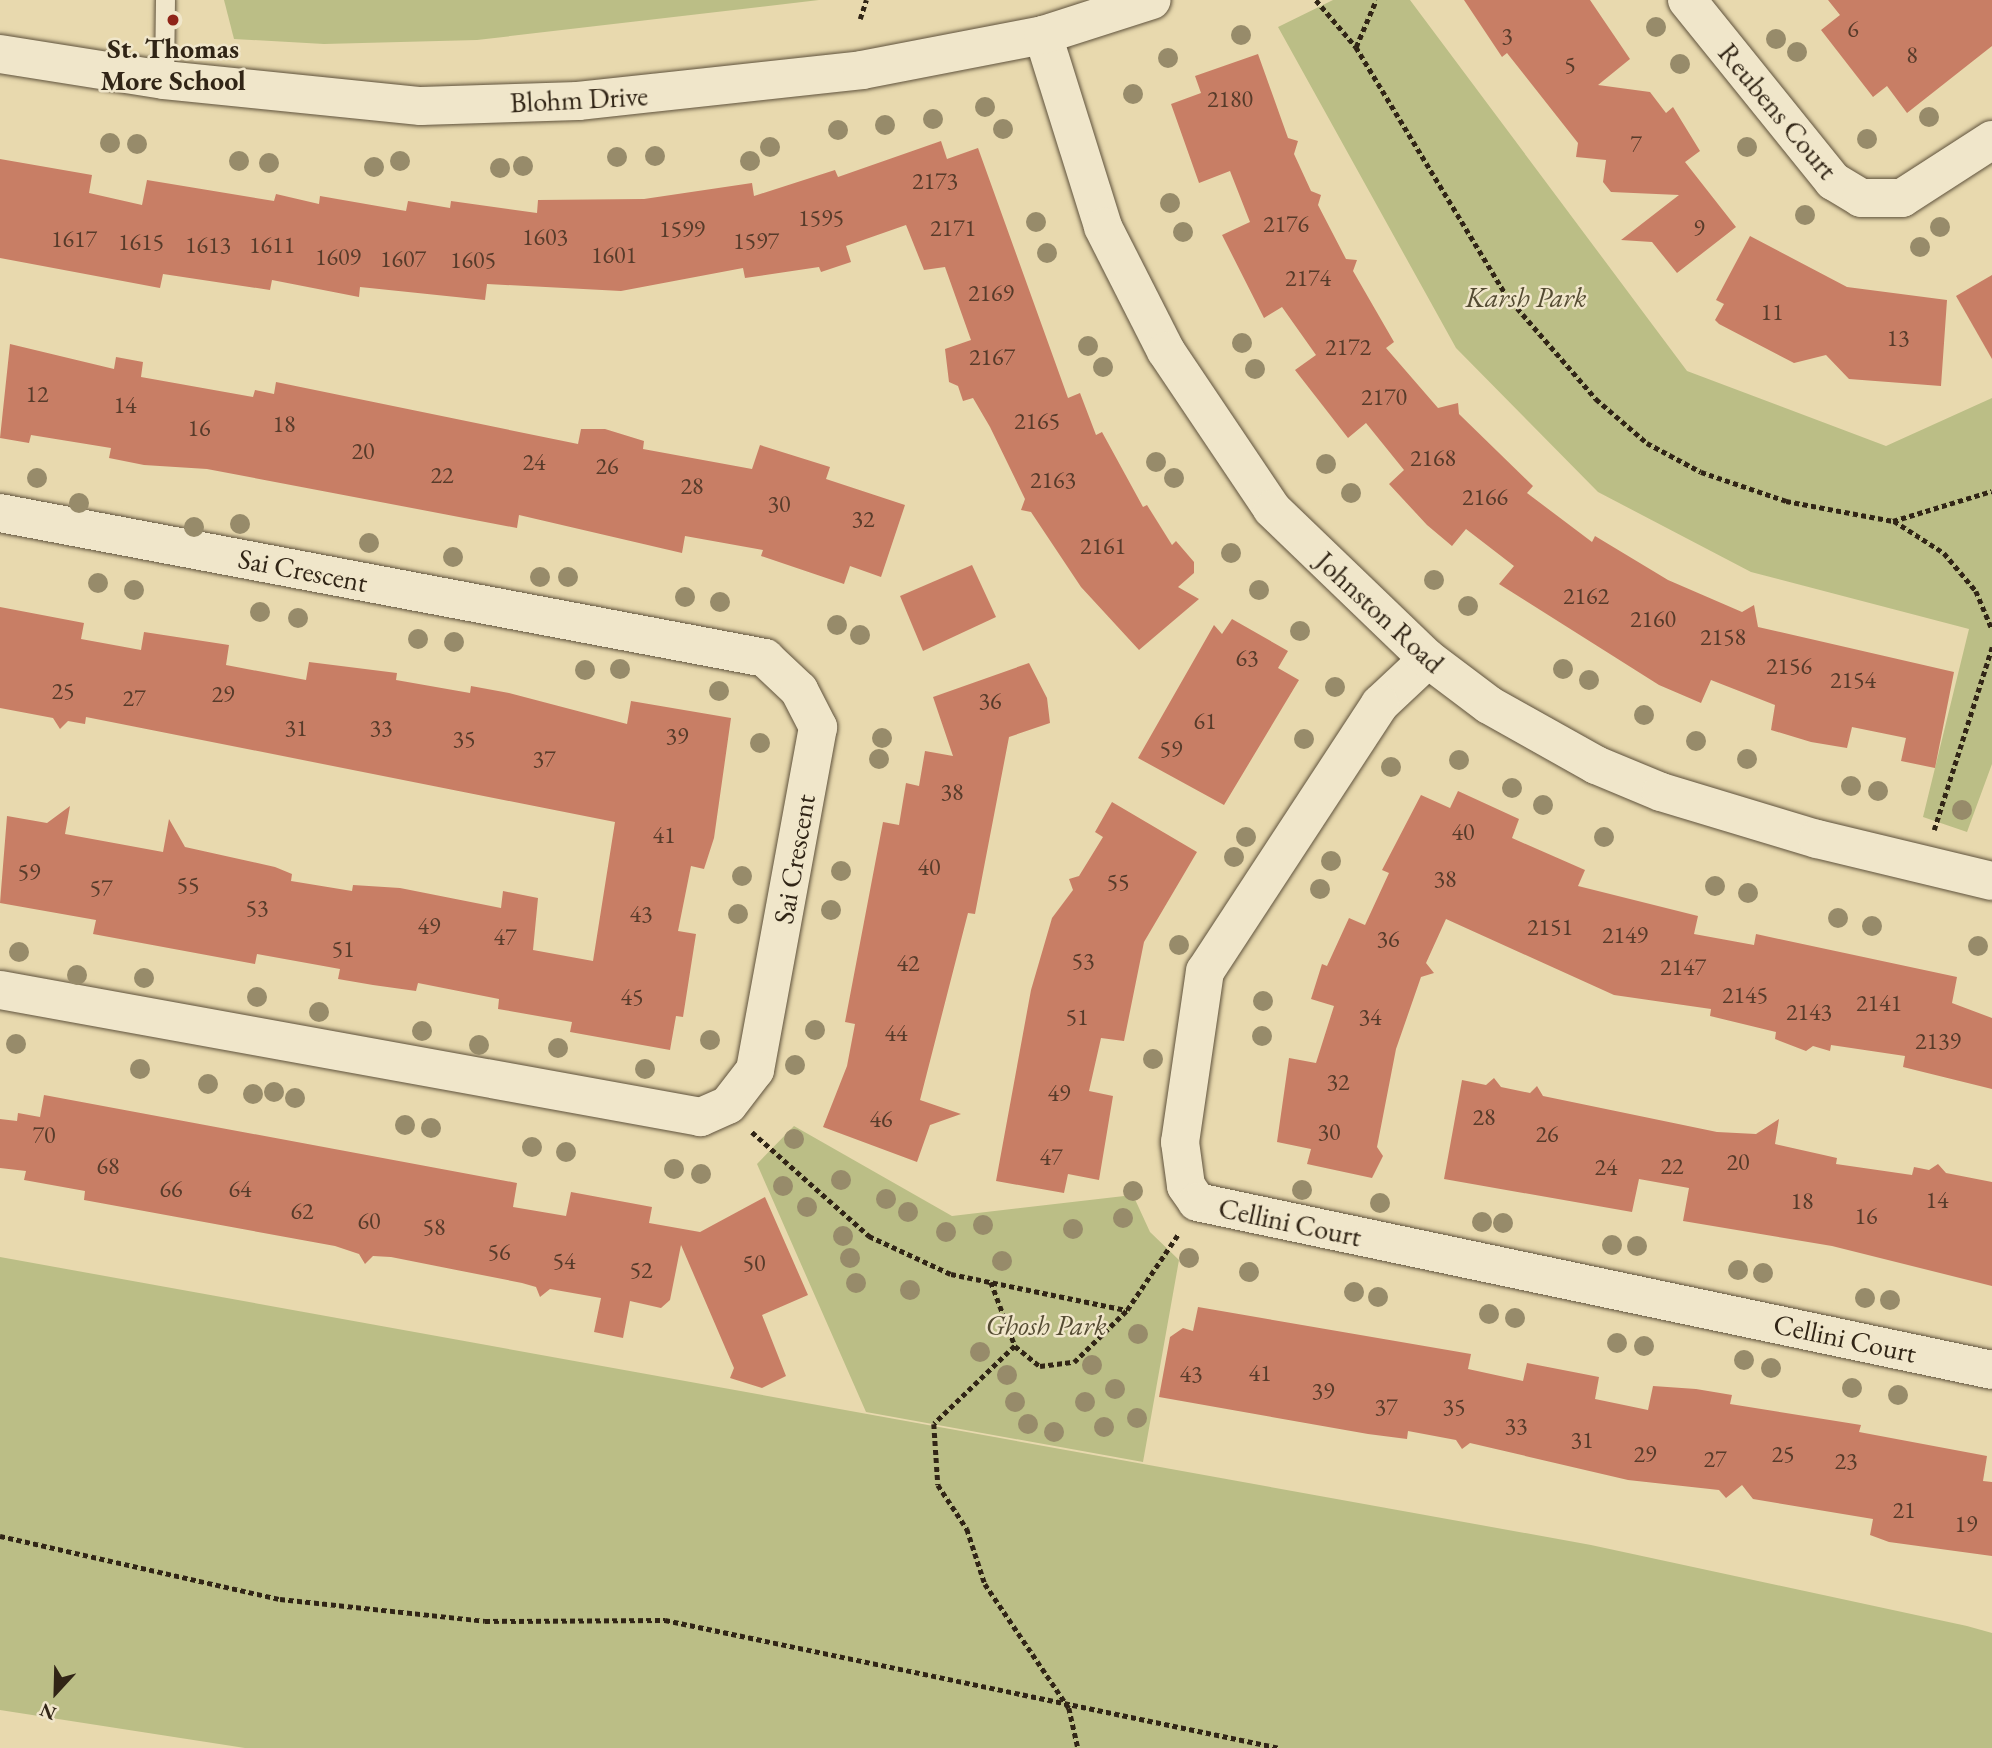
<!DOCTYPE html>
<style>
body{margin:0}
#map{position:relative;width:1992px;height:1748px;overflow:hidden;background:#e8d9ae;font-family:"EB Garamond",serif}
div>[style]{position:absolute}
.green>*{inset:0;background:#bbbe86}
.building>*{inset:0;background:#c87e65}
.path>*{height:4.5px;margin-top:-2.25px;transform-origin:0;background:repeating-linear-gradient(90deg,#312516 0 5px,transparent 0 8.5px)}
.roads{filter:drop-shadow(0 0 2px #5f523c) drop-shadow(0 0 2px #5f523c)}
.lane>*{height:19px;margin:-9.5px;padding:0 9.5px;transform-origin:9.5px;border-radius:9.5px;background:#f0e6ca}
.street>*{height:38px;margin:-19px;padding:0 19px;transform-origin:19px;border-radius:19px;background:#f0e6ca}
.secondary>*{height:38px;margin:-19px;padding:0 19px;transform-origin:19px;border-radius:19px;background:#f0e6ca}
.trees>*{width:20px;height:20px;margin:-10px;border-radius:50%;background:#978b6a}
.dots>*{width:19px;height:19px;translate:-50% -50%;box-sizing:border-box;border:4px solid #f0e6ca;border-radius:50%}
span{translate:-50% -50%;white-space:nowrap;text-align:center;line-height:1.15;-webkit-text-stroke:5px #f0e6ca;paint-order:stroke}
.number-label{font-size:24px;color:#573b2a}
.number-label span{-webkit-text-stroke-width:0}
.poi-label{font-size:28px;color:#312516;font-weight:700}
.street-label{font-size:28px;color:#312516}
.park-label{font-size:28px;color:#544b32;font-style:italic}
.north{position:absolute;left:21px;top:1657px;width:70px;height:70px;-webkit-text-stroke:5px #f0e6ca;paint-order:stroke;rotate:202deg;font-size:19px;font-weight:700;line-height:28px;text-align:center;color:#312516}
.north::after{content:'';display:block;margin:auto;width:24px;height:32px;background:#312516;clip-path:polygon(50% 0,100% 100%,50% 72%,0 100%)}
</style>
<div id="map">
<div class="green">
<div style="clip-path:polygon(224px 0,819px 0,477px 40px,324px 44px,234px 39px)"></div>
<div style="clip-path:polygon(1333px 0,1410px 0,1687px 371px,1886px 446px,1992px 398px,1992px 764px,1967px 832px,1923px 817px,1969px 629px,1751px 572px,1598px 492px,1456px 348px,1278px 27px)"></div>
<div style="clip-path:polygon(794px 1126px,952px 1216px,1133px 1195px,1150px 1232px,1179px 1260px,1143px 1462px,866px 1412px,757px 1164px)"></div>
<div style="clip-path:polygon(0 1257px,1591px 1545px,1967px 1626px,1992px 1633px,1992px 1748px,245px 1748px,0 1710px)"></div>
</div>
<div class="building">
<div style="clip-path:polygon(1464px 0,1590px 0,1630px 59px,1598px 85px,1650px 92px,1666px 113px,1673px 107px,1700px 151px,1685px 162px,1736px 227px,1677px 273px,1652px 242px,1621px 240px,1679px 195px,1611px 192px,1603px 182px,1606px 160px,1576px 157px,1578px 143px,1507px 53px,1502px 57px)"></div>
<div style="clip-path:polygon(1828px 0,1992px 0,1992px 46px,1907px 113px,1887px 86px,1873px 97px,1821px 30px,1840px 15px)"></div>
<div style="clip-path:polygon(1258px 54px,1288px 138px,1298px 141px,1294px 154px,1311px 191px,1321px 195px,1318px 205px,1346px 259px,1357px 260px,1353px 271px,1394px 342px,1386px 348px,1438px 408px,1458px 403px,1459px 414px,1533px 486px,1527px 493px,1592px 542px,1595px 536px,1668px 580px,1742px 612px,1754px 605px,1758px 627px,1954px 672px,1935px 768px,1901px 761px,1906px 738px,1852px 727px,1847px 748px,1811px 742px,1771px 730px,1775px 705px,1711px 680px,1701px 703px,1659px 685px,1499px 584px,1514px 566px,1466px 529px,1452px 546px,1427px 525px,1389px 484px,1404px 470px,1366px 423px,1348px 438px,1295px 370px,1316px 355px,1282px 307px,1264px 318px,1222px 235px,1250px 222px,1230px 171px,1199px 183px,1171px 104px,1201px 93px,1195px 76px)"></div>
<div style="clip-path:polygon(941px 141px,947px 159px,978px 148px,1068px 398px,1080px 393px,1096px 435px,1102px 432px,1143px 507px,1147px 505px,1172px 545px,1176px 541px,1194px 562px,1194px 573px,1178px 587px,1199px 599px,1139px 650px,1081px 587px,1031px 512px,1021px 510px,1025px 499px,990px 427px,973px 398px,963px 401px,958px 386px,949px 382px,945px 349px,971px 340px,945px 267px,924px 270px,906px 225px,846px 246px,851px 262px,821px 272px,819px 267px,745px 278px,743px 268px,621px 291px,487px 284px,485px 300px,360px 287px,359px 297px,272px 280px,270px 290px,163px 274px,160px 288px,0 258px,0 159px,92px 175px,89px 193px,142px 205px,147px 180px,274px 201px,276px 194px,319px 204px,320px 196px,406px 211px,408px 201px,450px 208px,451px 201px,537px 213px,538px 200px,644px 199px,752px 183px,754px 196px,835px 170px,838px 177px)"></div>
<div style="clip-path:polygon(1750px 236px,1847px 287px,1947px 300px,1941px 386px,1849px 379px,1826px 355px,1794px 363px,1719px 324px,1715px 320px,1724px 304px,1716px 300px)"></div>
<div style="clip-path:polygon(1992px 275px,1992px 359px,1956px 296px)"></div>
<div style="clip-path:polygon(10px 344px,114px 369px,116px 357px,143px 362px,141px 377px,253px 397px,255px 390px,274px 394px,276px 382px,578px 444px,581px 429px,605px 429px,644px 441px,643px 449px,752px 469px,760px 445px,830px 467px,826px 479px,905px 505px,881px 577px,850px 566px,844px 584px,761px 556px,763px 550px,685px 536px,682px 553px,519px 515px,517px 528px,207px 469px,144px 465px,109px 458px,111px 448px,31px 435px,29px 443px,0 438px)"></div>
<div style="clip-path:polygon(972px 565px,996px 617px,923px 651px,900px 596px)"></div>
<div style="clip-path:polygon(0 607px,84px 623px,81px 639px,141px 650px,144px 632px,229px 645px,226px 665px,306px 680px,309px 662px,397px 673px,396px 680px,470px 693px,471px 686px,509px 693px,627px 724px,631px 701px,731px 718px,714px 838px,704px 869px,691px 866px,678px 931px,696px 934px,683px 1017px,676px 1016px,670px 1050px,570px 1032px,572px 1022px,498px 1009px,499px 999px,418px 983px,416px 991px,373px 985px,338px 979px,340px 969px,257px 954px,255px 964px,93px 934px,96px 920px,0 903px,7px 816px,47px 823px,70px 806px,65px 834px,163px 852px,169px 819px,185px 847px,275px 867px,292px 874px,291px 881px,352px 891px,353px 885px,400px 888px,501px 908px,503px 891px,538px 898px,533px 950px,593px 961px,615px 822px,86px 717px,85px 724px,68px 721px,60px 729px,53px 718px,0 708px)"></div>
<div style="clip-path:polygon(1232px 619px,1288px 651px,1278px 668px,1299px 680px,1224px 805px,1138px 758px,1214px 625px,1222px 634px)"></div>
<div style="clip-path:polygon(1029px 663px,1047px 698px,1050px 723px,1009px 737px,975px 914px,968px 913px,920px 1100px,961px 1114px,930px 1125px,917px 1162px,823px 1127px,847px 1066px,855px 1024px,845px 1022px,883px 822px,899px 825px,906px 783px,919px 786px,925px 751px,953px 756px,933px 697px)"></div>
<div style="clip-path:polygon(1458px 791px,1519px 819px,1512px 838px,1585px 870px,1578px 886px,1698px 916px,1694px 934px,1754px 945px,1756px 934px,1957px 977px,1952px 1003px,1992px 1018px,1992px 1089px,1903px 1067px,1905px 1056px,1831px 1045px,1830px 1051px,1813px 1046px,1806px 1051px,1775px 1039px,1776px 1032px,1710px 1016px,1711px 1009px,1614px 995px,1446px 919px,1426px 963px,1434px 973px,1421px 977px,1396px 1049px,1377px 1147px,1383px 1156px,1372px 1178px,1307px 1164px,1311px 1149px,1277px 1142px,1289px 1058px,1316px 1063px,1334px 1006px,1311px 999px,1322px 964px,1327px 966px,1349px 918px,1365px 925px,1389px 873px,1382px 870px,1421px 795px,1450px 808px)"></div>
<div style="clip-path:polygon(1112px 802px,1197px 852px,1144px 942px,1124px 1041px,1101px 1038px,1089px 1091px,1113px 1096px,1099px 1180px,1068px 1174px,1064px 1193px,996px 1181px,1031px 990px,1052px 918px,1073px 890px,1069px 879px,1079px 876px,1103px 837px,1095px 832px)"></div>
<div style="clip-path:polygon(1494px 1078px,1501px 1087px,1530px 1093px,1537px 1086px,1543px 1096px,1717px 1132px,1756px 1134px,1779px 1119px,1775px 1144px,1837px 1158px,1836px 1164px,1912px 1175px,1914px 1167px,1929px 1170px,1938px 1164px,1946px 1173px,1992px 1182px,1992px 1286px,1832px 1246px,1683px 1221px,1689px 1188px,1639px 1179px,1632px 1212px,1444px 1179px,1462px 1080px,1486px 1085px)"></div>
<div style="clip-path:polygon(44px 1095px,517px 1183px,513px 1207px,566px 1216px,571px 1192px,652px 1207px,649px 1223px,700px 1232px,765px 1197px,808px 1295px,762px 1315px,786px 1376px,762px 1388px,730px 1378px,734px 1368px,681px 1245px,670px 1300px,661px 1308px,630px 1301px,623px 1338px,594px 1332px,601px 1298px,550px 1289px,540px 1297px,536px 1287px,522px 1283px,391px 1257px,373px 1256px,365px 1264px,359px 1254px,335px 1246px,84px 1200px,85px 1191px,24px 1180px,26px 1171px,0 1168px,0 1119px,17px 1121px,18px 1113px,40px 1117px)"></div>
<div style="clip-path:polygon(1198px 1307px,1471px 1354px,1468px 1369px,1523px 1381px,1527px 1363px,1599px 1377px,1595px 1399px,1648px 1410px,1653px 1386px,1696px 1389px,1732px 1395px,1730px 1404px,1861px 1425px,1859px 1432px,1987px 1456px,1983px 1481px,1992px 1482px,1992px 1556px,1889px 1542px,1870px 1535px,1873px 1519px,1753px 1499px,1742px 1485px,1726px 1498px,1719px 1490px,1628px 1480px,1470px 1443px,1462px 1449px,1456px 1440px,1408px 1431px,1407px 1439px,1368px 1434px,1159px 1397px,1170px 1337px,1183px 1328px,1193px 1331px)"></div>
</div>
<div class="path">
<div style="left:1316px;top:0;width:62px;rotate:49.6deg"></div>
<div style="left:1356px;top:47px;width:290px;rotate:58.8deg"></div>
<div style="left:1506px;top:295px;width:138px;rotate:49.1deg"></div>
<div style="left:1596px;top:399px;width:67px;rotate:40.8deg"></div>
<div style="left:1647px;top:443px;width:61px;rotate:28.2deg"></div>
<div style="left:1701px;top:472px;width:90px;rotate:18.8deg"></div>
<div style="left:1786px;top:501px;width:109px;rotate:10.6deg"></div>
<div style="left:1893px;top:521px;width:103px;rotate:-16.9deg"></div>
<div style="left:860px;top:19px;width:20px;rotate:-72deg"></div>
<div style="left:1356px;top:47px;width:51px;rotate:-66.9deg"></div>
<div style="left:1894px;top:521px;width:59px;rotate:32.6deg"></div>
<div style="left:1944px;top:553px;width:50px;rotate:49.9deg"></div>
<div style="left:1976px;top:591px;width:41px;rotate:67.2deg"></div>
<div style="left:1934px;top:830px;width:192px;rotate:-72.4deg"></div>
<div style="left:752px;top:1132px;width:157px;rotate:41.6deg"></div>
<div style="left:869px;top:1236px;width:90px;rotate:24.9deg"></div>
<div style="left:951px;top:1274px;width:180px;rotate:11.6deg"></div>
<div style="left:1127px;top:1310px;width:93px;rotate:-56deg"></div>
<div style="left:991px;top:1282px;width:68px;rotate:69.4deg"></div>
<div style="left:1015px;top:1346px;width:32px;rotate:39deg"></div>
<div style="left:1040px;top:1366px;width:34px;rotate:-7deg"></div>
<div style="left:1074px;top:1362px;width:73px;rotate:-44.4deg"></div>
<div style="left:1015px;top:1346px;width:112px;rotate:136.1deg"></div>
<div style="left:934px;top:1424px;width:61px;rotate:86.2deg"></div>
<div style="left:938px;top:1485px;width:53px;rotate:56.6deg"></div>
<div style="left:967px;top:1529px;width:58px;rotate:71.9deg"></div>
<div style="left:985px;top:1584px;width:150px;rotate:55.9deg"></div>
<div style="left:1069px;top:1708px;width:41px;rotate:77.3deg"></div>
<div style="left:0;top:1536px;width:287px;rotate:12.7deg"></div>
<div style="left:280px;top:1599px;width:206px;rotate:6.1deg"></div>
<div style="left:485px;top:1621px;width:180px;rotate:-0.3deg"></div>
<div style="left:665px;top:1620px;width:628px;rotate:11.76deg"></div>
</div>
<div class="roads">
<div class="lane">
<div style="left:164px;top:80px;width:80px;rotate:-89.3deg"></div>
</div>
<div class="street">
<div style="left:1687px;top:0;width:233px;rotate:51.1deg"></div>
<div style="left:1833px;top:181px;width:33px;rotate:31deg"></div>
<div style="left:1861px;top:198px;width:41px"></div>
<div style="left:1902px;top:198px;width:107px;rotate:-32.8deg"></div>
<div style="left:0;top:513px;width:779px;rotate:10.73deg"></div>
<div style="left:765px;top:658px;width:47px;rotate:43.3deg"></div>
<div style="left:799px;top:690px;width:42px;rotate:62.8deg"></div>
<div style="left:818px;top:727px;width:349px;rotate:100.4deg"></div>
<div style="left:755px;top:1070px;width:44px;rotate:127.6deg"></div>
<div style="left:728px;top:1105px;width:30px;rotate:156deg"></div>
<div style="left:701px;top:1117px;width:712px;rotate:-169.73deg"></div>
<div style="left:1428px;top:659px;width:66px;rotate:136.8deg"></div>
<div style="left:1380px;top:704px;width:319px;rotate:123.2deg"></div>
<div style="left:1205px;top:971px;width:173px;rotate:98.3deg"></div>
<div style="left:1180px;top:1142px;width:44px;rotate:82.2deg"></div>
<div style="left:1186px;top:1186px;width:19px;rotate:55deg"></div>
<div style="left:1197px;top:1202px;width:813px;rotate:11.93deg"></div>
</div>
<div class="secondary">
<div style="left:1043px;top:35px;width:201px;rotate:72.6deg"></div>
<div style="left:1103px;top:227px;width:139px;rotate:63.1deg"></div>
<div style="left:1166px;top:351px;width:190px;rotate:56.1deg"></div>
<div style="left:1272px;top:509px;width:216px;rotate:43.9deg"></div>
<div style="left:1428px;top:659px;width:76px;rotate:37deg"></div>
<div style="left:1489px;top:705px;width:123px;rotate:29.3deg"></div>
<div style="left:1596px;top:765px;width:70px;rotate:22.6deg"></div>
<div style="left:1661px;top:792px;width:163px;rotate:16.8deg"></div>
<div style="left:1817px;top:839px;width:180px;rotate:13.5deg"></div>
<div style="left:0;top:54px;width:166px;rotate:9deg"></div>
<div style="left:164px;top:80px;width:258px;rotate:5.8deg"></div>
<div style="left:421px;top:106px;width:157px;rotate:-1.8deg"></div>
<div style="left:578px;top:101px;width:286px;rotate:-6.2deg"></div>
<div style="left:862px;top:70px;width:184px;rotate:-10.9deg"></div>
<div style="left:1043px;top:35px;width:114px;rotate:-17.8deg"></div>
</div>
</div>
<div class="trees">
<div style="left:1656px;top:27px"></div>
<div style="left:1241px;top:35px"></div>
<div style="left:1776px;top:39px"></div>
<div style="left:1797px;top:52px"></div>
<div style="left:1168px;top:58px"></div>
<div style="left:1680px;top:64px"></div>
<div style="left:1133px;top:94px"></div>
<div style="left:985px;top:107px"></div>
<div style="left:1929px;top:117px"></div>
<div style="left:933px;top:119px"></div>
<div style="left:885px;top:125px"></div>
<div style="left:1003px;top:129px"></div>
<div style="left:838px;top:130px"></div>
<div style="left:1867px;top:139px"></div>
<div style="left:110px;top:143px"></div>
<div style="left:137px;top:144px"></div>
<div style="left:770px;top:147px"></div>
<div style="left:1747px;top:147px"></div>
<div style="left:655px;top:156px"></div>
<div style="left:617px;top:157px"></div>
<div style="left:239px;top:161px"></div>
<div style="left:400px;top:161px"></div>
<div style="left:750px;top:161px"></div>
<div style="left:269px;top:163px"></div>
<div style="left:523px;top:166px"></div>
<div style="left:374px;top:167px"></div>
<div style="left:500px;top:168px"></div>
<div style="left:1170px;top:203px"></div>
<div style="left:1805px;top:215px"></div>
<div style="left:1036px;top:222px"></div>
<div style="left:1940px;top:227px"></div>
<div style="left:1183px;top:232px"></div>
<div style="left:1920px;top:247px"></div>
<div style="left:1047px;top:253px"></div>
<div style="left:1242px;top:343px"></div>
<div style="left:1088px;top:346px"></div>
<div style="left:1103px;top:367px"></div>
<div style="left:1255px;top:369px"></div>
<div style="left:1156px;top:462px"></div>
<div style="left:1326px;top:464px"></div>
<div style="left:37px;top:478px"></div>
<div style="left:1174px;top:478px"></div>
<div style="left:1351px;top:493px"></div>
<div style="left:79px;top:503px"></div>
<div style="left:240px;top:524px"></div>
<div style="left:194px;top:527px"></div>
<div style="left:369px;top:543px"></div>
<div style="left:1231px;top:553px"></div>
<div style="left:453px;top:557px"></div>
<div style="left:540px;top:577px"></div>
<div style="left:568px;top:577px"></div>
<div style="left:1434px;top:580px"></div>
<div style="left:98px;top:583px"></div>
<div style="left:134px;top:590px"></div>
<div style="left:1259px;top:590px"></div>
<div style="left:685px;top:597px"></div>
<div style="left:720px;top:602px"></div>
<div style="left:1468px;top:606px"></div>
<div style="left:260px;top:612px"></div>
<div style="left:298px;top:618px"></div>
<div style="left:837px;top:625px"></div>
<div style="left:1300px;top:631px"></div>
<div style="left:860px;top:635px"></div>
<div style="left:418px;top:639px"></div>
<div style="left:454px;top:642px"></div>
<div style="left:620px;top:669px"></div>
<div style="left:1563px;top:669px"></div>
<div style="left:585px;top:670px"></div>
<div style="left:1589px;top:680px"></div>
<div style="left:1335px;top:687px"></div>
<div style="left:719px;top:691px"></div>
<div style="left:1644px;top:715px"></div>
<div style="left:882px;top:738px"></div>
<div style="left:1304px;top:739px"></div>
<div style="left:1696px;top:741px"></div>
<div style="left:760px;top:743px"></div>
<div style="left:879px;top:759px"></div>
<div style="left:1747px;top:759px"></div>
<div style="left:1459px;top:760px"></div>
<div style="left:1391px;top:767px"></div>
<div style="left:1851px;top:786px"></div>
<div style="left:1512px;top:788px"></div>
<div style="left:1878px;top:791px"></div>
<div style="left:1543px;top:805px"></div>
<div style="left:1962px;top:810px"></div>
<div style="left:1246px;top:837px"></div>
<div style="left:1604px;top:837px"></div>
<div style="left:1234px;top:857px"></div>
<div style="left:1331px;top:861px"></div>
<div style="left:841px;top:871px"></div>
<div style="left:742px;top:876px"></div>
<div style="left:1715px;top:886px"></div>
<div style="left:1320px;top:889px"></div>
<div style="left:1748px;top:893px"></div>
<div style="left:831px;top:910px"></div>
<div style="left:738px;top:914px"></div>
<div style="left:1838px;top:918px"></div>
<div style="left:1872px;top:926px"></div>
<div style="left:1179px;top:945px"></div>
<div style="left:1978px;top:946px"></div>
<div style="left:19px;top:952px"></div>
<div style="left:77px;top:975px"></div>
<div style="left:144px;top:978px"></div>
<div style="left:257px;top:997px"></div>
<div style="left:1263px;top:1001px"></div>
<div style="left:319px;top:1012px"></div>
<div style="left:815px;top:1030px"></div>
<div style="left:422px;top:1031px"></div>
<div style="left:1262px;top:1036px"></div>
<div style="left:710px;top:1040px"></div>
<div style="left:16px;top:1044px"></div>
<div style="left:479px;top:1045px"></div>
<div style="left:558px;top:1048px"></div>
<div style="left:1153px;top:1059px"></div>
<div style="left:795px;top:1065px"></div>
<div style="left:140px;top:1069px"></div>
<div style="left:645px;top:1069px"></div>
<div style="left:208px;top:1084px"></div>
<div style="left:274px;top:1092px"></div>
<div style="left:253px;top:1094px"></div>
<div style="left:295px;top:1098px"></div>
<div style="left:405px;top:1125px"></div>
<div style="left:431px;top:1128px"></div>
<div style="left:794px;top:1139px"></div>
<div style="left:532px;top:1147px"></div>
<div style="left:566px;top:1152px"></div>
<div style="left:674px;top:1169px"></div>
<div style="left:701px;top:1174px"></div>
<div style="left:841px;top:1180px"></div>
<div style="left:783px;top:1186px"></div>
<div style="left:1302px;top:1190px"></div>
<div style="left:1133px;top:1191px"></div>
<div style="left:886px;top:1199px"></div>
<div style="left:1380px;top:1203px"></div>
<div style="left:807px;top:1207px"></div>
<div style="left:908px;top:1212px"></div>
<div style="left:1123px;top:1218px"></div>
<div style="left:1482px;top:1222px"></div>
<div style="left:1503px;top:1223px"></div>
<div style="left:983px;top:1225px"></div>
<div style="left:1073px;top:1229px"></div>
<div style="left:946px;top:1232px"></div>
<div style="left:843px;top:1236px"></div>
<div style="left:1612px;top:1245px"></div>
<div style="left:1637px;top:1246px"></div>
<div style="left:850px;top:1258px"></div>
<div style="left:1189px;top:1258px"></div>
<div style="left:1002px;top:1261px"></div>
<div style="left:1738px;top:1270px"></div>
<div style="left:1249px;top:1272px"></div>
<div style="left:1763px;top:1273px"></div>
<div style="left:856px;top:1283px"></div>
<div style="left:910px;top:1290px"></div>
<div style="left:1354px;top:1292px"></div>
<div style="left:1378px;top:1297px"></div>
<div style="left:1865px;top:1298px"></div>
<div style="left:1890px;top:1300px"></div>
<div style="left:1489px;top:1314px"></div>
<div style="left:1515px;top:1318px"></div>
<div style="left:1138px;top:1334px"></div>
<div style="left:1617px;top:1343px"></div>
<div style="left:1644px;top:1346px"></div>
<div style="left:980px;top:1352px"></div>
<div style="left:1744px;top:1360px"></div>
<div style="left:1092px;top:1365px"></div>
<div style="left:1771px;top:1368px"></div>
<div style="left:1007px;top:1375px"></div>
<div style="left:1852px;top:1388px"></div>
<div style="left:1115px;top:1389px"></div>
<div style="left:1898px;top:1395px"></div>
<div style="left:1015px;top:1402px"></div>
<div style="left:1085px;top:1402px"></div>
<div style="left:1137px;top:1418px"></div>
<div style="left:1028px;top:1424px"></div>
<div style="left:1104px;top:1427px"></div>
<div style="left:1054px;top:1432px"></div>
</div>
<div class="dots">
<div style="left:173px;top:20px;background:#8f2418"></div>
</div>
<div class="number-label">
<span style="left:1853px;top:29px">6</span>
<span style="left:1507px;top:36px">3</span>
<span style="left:1912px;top:55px">8</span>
<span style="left:1570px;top:65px">5</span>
<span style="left:1230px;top:99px">2180</span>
<span style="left:1636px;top:144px">7</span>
<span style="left:935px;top:181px">2173</span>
<span style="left:821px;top:218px">1595</span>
<span style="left:1286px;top:224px">2176</span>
<span style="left:953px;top:228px">2171</span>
<span style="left:1699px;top:228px">9</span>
<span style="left:682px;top:229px">1599</span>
<span style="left:545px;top:237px">1603</span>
<span style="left:74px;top:239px">1617</span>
<span style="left:756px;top:241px">1597</span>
<span style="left:141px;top:242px">1615</span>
<span style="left:208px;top:245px">1613</span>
<span style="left:272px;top:245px">1611</span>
<span style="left:614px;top:255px">1601</span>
<span style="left:338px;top:257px">1609</span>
<span style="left:403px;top:259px">1607</span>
<span style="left:473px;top:260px">1605</span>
<span style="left:1308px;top:278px">2174</span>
<span style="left:991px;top:293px">2169</span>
<span style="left:1772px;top:312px">11</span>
<span style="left:1898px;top:338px">13</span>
<span style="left:1348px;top:347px">2172</span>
<span style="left:992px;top:357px">2167</span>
<span style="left:37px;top:394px">12</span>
<span style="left:1384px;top:397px">2170</span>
<span style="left:125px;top:405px">14</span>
<span style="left:1037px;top:421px">2165</span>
<span style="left:284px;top:424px">18</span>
<span style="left:199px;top:428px">16</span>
<span style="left:363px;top:451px">20</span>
<span style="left:1433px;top:458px">2168</span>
<span style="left:534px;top:462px">24</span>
<span style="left:607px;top:466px">26</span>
<span style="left:442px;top:475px">22</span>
<span style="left:1053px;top:480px">2163</span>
<span style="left:692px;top:486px">28</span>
<span style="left:1485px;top:497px">2166</span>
<span style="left:779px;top:504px">30</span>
<span style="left:863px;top:519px">32</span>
<span style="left:1103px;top:546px">2161</span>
<span style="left:1586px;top:596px">2162</span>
<span style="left:1653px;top:619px">2160</span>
<span style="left:1723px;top:637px">2158</span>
<span style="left:1247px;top:658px">63</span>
<span style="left:1789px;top:666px">2156</span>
<span style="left:1853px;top:680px">2154</span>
<span style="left:63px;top:691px">25</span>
<span style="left:223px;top:694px">29</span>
<span style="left:134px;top:698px">27</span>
<span style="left:990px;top:701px">36</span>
<span style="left:1205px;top:721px">61</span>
<span style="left:296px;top:728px">31</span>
<span style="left:381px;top:728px">33</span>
<span style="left:677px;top:736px">39</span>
<span style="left:464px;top:739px">35</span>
<span style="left:1171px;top:749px">59</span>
<span style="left:544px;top:759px">37</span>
<span style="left:952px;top:792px">38</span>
<span style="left:1463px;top:832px">40</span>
<span style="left:664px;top:835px">41</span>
<span style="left:929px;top:867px">40</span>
<span style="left:29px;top:872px">59</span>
<span style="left:1445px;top:879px">38</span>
<span style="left:1118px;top:882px">55</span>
<span style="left:188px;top:885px">55</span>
<span style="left:101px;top:888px">57</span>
<span style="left:257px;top:908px">53</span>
<span style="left:641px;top:914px">43</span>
<span style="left:429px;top:926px">49</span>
<span style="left:1550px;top:927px">2151</span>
<span style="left:1625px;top:935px">2149</span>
<span style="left:505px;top:937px">47</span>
<span style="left:1388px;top:939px">36</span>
<span style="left:343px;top:949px">51</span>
<span style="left:1083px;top:961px">53</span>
<span style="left:908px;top:963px">42</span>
<span style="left:1683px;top:967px">2147</span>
<span style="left:1745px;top:995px">2145</span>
<span style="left:632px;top:997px">45</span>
<span style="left:1879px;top:1003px">2141</span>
<span style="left:1809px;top:1012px">2143</span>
<span style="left:1077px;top:1017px">51</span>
<span style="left:1370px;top:1017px">34</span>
<span style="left:896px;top:1033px">44</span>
<span style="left:1938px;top:1041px">2139</span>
<span style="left:1338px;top:1082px">32</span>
<span style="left:1059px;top:1093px">49</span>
<span style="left:1484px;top:1117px">28</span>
<span style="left:881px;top:1119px">46</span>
<span style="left:1329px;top:1132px">30</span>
<span style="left:1547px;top:1134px">26</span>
<span style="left:44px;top:1135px">70</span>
<span style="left:1051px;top:1157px">47</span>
<span style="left:1738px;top:1162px">20</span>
<span style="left:108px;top:1166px">68</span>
<span style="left:1672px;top:1166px">22</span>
<span style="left:1606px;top:1167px">24</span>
<span style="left:171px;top:1189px">66</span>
<span style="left:240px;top:1189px">64</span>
<span style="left:1937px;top:1200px">14</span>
<span style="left:1802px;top:1201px">18</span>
<span style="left:302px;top:1211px">62</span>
<span style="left:1866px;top:1216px">16</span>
<span style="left:369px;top:1221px">60</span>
<span style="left:434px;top:1227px">58</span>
<span style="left:499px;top:1252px">56</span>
<span style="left:564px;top:1261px">54</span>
<span style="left:754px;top:1263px">50</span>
<span style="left:641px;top:1270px">52</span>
<span style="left:1260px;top:1373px">41</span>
<span style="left:1191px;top:1374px">43</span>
<span style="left:1323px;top:1391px">39</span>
<span style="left:1386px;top:1407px">37</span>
<span style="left:1454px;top:1407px">35</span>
<span style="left:1516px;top:1426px">33</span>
<span style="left:1582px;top:1440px">31</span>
<span style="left:1645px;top:1454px">29</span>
<span style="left:1783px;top:1454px">25</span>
<span style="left:1715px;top:1459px">27</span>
<span style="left:1846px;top:1461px">23</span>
<span style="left:1904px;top:1510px">21</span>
<span style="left:1966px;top:1524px">19</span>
</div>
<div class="poi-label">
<span style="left:173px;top:64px">St. Thomas<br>More School</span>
</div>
<div class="street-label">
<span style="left:579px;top:99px;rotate:-3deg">Blohm Drive</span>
<span style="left:1778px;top:111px;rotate:50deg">Reubens Court</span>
<span style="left:303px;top:570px;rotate:11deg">Sai Crescent</span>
<span style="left:1380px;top:612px;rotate:43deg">Johnston Road</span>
<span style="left:794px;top:859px;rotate:-80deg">Sai Crescent</span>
<span style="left:1290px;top:1222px;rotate:12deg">Cellini Court</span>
<span style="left:1845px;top:1338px;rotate:12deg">Cellini Court</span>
</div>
<div class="park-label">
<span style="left:1526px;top:297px">Karsh Park</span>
<span style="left:1046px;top:1325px">Ghosh Park</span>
</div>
<div class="north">N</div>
</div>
